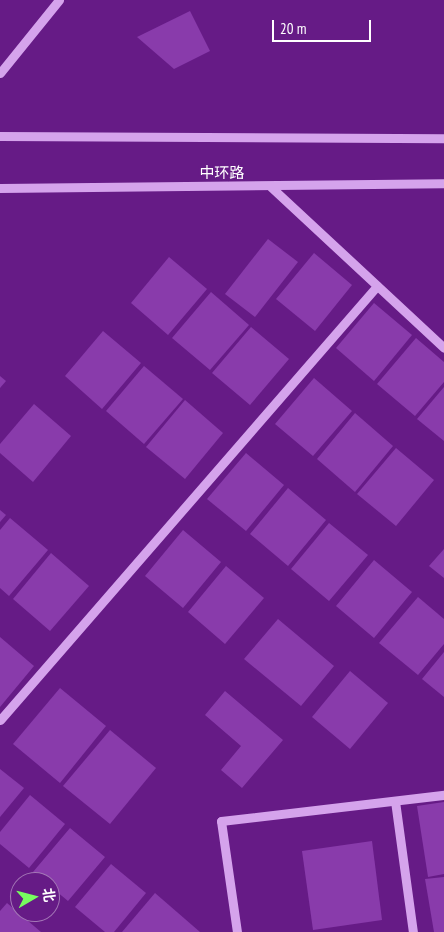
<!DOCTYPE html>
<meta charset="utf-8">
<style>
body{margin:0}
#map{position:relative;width:444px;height:932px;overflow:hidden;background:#661b86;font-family:"PT Sans Narrow","Noto Sans SC",sans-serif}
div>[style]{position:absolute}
.building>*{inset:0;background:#893bab}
.minor>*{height:9px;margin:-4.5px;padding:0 4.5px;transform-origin:4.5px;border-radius:4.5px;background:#d5a3ec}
span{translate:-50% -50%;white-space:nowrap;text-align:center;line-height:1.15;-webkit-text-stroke:4px #661b86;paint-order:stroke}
.street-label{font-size:15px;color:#fff}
.north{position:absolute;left:10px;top:872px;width:50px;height:50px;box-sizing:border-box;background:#661b86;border:1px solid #a376b6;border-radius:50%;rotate:82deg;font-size:14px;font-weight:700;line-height:20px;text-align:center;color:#fff}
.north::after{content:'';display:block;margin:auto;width:18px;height:22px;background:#77fd5f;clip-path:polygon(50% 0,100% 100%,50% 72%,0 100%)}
.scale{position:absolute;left:272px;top:20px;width:99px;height:22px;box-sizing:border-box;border:2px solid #fff;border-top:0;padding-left:6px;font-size:15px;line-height:18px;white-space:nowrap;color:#fff;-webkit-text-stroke:4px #661b86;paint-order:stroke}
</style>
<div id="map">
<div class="building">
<div style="clip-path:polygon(190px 11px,210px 51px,174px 69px,137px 37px)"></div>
<div style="clip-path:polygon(268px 239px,298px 262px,255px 317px,225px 294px)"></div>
<div style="clip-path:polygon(314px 253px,352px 285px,315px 331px,276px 299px)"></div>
<div style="clip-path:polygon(169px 257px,207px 289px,168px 335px,131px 303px)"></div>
<div style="clip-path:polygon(211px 292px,249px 325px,210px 370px,172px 338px)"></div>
<div style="clip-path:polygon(374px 303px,412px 335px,374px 381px,336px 348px)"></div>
<div style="clip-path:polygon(251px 327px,289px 359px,250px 405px,212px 373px)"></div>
<div style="clip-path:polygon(103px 331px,141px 363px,102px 409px,65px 376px)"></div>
<div style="clip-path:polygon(416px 338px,444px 362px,444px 382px,415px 416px,377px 384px)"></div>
<div style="clip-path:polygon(144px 366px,183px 399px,144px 444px,106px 411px)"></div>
<div style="clip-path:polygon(0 376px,6px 381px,0 388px)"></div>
<div style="clip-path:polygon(314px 378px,352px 411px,313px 456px,275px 424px)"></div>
<div style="clip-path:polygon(444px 387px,444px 441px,417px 419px)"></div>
<div style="clip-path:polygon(185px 400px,223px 433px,185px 479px,146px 447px)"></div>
<div style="clip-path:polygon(34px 404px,71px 436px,33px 482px,0 453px,0 444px)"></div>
<div style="clip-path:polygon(355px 413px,393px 446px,355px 492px,317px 459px)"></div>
<div style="clip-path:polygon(396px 448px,434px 480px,396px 526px,357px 494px)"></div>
<div style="clip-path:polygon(246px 453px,284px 485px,246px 531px,207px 499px)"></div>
<div style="clip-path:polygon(288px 488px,326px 520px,288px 566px,250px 534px)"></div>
<div style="clip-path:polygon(0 510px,6px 515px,0 522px)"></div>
<div style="clip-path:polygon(10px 518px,48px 550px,9px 596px,0 588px,0 530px)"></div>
<div style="clip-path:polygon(329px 523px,368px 555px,329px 601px,291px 569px)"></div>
<div style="clip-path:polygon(183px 530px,221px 562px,183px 608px,145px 576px)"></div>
<div style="clip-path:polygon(444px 549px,444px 578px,429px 566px)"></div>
<div style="clip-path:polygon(51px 553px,89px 586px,50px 631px,13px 599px)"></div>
<div style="clip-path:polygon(374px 560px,412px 592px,374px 638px,336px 606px)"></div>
<div style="clip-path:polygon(226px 566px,264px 598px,225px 644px,188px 612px)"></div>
<div style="clip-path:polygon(418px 597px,444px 619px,444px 644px,418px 675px,379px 643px)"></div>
<div style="clip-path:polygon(278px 619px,334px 666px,301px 706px,244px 659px)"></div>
<div style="clip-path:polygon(0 637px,34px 666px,0 707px)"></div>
<div style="clip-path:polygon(444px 652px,444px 697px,422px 679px)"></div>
<div style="clip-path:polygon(350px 671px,388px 703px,350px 749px,312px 717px)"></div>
<div style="clip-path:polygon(60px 688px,106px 726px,60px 783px,13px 744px)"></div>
<div style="clip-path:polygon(225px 691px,283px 740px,242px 788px,221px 770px,241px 746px,205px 715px)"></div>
<div style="clip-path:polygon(110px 730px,156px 768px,110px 824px,63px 786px)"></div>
<div style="clip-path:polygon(0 769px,24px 788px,0 817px)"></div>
<div style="clip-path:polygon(30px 795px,65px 824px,29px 868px,0 844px,0 832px)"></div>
<div style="clip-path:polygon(444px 802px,444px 874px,428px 877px,417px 806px)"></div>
<div style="clip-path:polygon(70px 828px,105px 857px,68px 901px,50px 886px,50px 882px,33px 872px)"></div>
<div style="clip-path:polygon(372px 841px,382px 920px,313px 930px,302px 851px)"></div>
<div style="clip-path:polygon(111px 864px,146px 893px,114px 932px,105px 932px,75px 907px)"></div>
<div style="clip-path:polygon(444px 877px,444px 932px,434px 932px,425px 879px)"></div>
<div style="clip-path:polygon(155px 893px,200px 932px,122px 932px)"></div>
<div style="clip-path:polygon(7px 903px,41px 932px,0 932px,0 911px)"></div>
</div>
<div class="minor">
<div style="left:0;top:73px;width:94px;rotate:-51.1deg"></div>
<div style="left:0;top:136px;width:444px;rotate:0.3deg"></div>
<div style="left:271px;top:187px;width:236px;rotate:42.9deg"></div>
<div style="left:0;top:188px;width:444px;rotate:-0.6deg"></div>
<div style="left:0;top:720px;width:575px;rotate:-49.02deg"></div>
<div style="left:395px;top:801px;width:132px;rotate:82.2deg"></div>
<div style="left:237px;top:932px;width:112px;rotate:-98.2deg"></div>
<div style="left:221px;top:821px;width:225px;rotate:-6.7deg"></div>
</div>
<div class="street-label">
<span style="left:222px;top:173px">中环路</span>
</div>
<div class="north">北</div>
<div class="scale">20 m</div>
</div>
